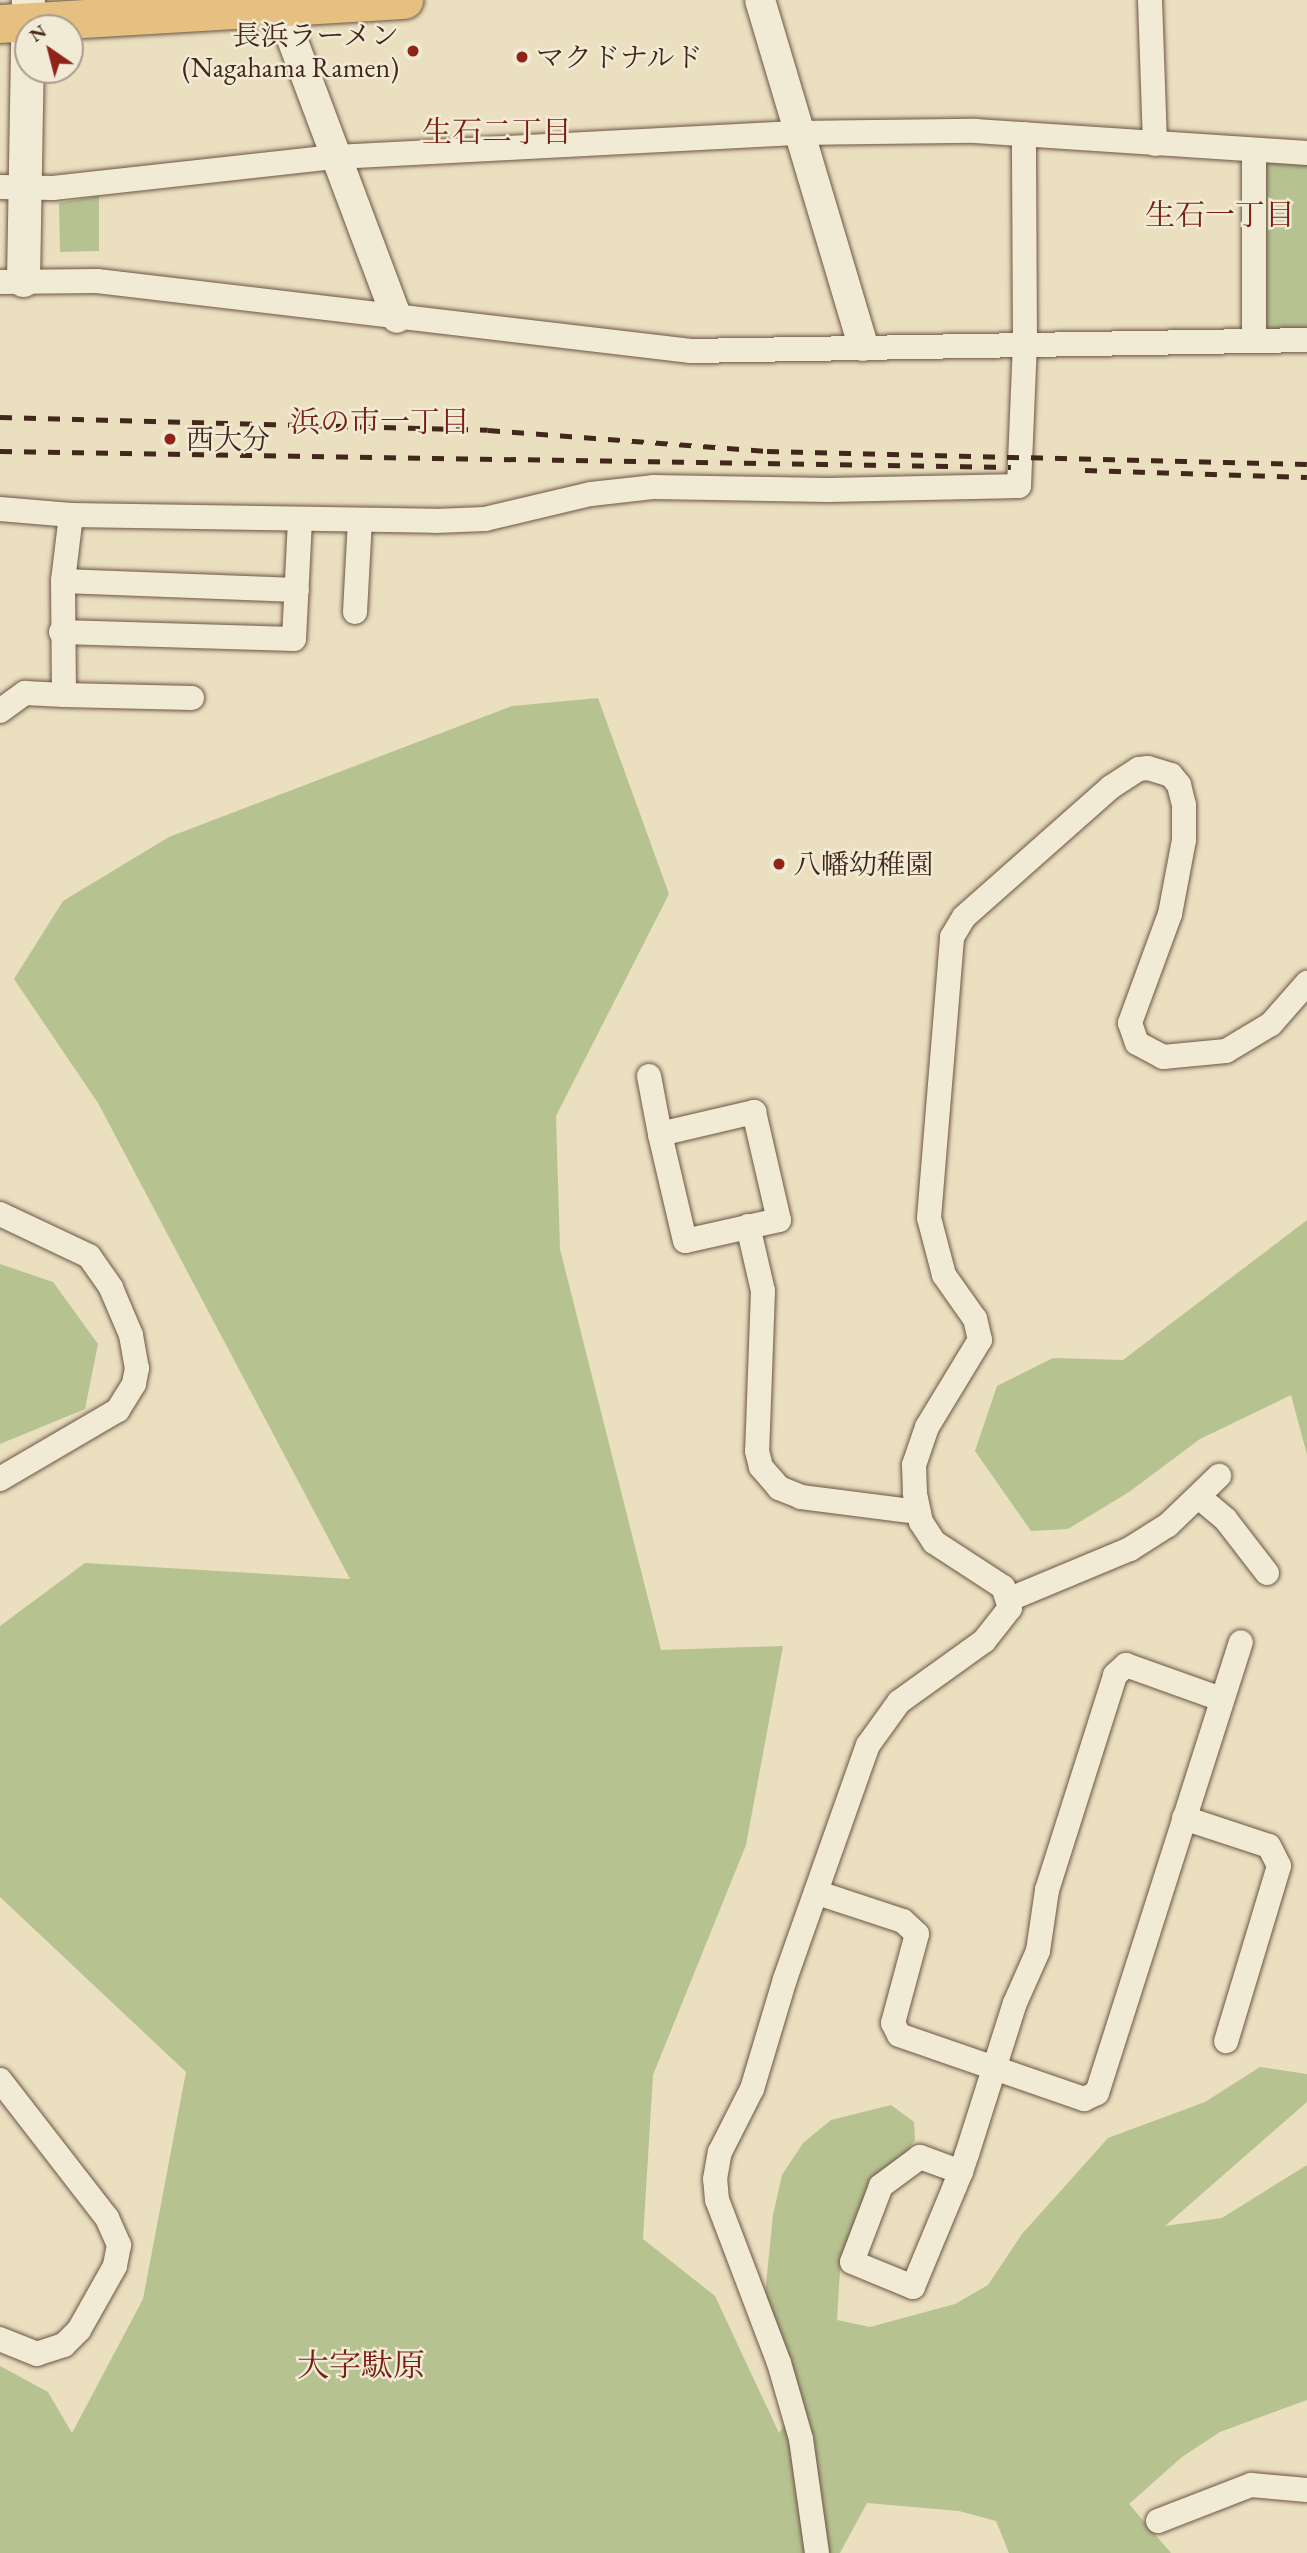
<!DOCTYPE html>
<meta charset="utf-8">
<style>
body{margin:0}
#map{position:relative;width:1307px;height:2553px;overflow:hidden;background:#eadfbf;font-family:"EB Garamond","Noto Serif JP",serif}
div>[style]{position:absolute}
.green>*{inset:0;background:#b7c291}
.roads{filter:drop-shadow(0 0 2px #6d5546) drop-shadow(0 0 2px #6d5546)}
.minor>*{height:24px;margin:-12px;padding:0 12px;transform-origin:12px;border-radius:12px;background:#f1ead5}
.tertiary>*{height:30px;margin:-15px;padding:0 15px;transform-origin:15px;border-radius:15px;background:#f1ead5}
.secondary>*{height:33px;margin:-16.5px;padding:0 16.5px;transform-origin:16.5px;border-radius:16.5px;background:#f1ead5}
.trunk>*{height:38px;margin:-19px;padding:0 19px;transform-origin:19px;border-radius:19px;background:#e5c080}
.rail>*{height:5px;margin-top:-2.5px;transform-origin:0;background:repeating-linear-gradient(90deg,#43271d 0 12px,transparent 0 24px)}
.dots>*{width:19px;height:19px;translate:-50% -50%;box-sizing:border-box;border:4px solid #f1ead5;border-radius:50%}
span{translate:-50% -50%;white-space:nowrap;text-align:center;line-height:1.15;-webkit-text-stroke:5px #f1ead5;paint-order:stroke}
.poi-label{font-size:28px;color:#43271d}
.right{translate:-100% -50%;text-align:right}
.left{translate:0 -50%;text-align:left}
.neighbourhood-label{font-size:30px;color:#7a1f14}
.quarter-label{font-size:32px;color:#7a1f14}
.north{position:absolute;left:14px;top:14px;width:70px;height:70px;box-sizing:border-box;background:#f1ead5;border:2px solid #ab9c8b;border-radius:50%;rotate:325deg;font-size:19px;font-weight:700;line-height:28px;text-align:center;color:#43271d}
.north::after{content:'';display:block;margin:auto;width:24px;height:32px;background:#8f2418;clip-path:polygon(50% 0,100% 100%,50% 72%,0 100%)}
</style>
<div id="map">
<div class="green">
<div style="clip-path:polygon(1264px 160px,1307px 163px,1307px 328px,1266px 329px)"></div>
<div style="clip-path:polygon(99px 196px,99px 251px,60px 252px,59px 203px)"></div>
<div style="clip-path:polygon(598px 698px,669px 894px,556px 1116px,560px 1249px,661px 1650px,783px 1646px,746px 1845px,653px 2075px,643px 2239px,715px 2296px,779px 2433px,802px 2396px,765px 2294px,773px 2215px,782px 2175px,803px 2143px,831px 2120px,891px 2105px,914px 2122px,915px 2140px,858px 2220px,840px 2271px,837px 2320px,870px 2327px,955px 2304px,988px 2285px,1022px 2234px,1108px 2138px,1205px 2102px,1260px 2067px,1307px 2074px,1307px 2102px,1165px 2226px,1222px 2218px,1307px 2165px,1307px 2400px,1220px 2432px,1182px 2457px,1129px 2504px,1171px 2553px,1009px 2553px,996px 2521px,959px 2511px,867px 2503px,840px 2553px,0 2553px,0 2366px,48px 2392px,72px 2433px,143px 2299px,186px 2072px,0 1897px,0 1626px,85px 1563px,350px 1579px,98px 1103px,14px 979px,63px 901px,169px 837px,512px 706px)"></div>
<div style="clip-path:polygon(1307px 1220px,1307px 1455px,1291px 1395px,1200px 1439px,1129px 1492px,1068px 1529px,1031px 1531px,975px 1451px,997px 1386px,1053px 1358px,1123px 1360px)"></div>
<div style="clip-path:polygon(0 1264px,53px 1282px,98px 1344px,85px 1409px,0 1444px)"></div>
</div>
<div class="roads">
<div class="minor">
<div style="left:1150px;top:0;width:144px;rotate:88deg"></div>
<div style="left:1254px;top:151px;width:188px;rotate:90deg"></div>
<div style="left:0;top:187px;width:53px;rotate:1.1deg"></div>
<div style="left:53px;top:188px;width:285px;rotate:-6.3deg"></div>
<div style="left:336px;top:157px;width:465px;rotate:-3deg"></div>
<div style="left:800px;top:133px;width:175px;rotate:-0.7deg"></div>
<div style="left:975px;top:131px;width:333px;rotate:3.8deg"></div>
<div style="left:0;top:282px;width:97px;rotate:-0.6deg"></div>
<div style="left:97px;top:281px;width:598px;rotate:6.72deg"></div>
<div style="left:691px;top:351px;width:616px;rotate:-1.02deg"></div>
<div style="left:0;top:509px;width:71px;rotate:4.8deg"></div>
<div style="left:71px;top:515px;width:364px;rotate:0.9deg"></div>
<div style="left:435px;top:521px;width:50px;rotate:-2.3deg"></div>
<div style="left:485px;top:519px;width:109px;rotate:-13.3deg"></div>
<div style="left:591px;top:494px;width:62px;rotate:-6.4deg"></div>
<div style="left:653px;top:487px;width:175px;rotate:1deg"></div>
<div style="left:828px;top:490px;width:191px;rotate:-1.2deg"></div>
<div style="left:1019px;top:486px;width:142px;rotate:-87.6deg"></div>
<div style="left:1025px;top:344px;width:210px;rotate:-90.3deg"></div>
<div style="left:71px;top:515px;width:66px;rotate:96.9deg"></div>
<div style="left:63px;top:581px;width:114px;rotate:89.5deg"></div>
<div style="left:64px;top:695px;width:128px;rotate:1.3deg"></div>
<div style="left:63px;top:581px;width:234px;rotate:2.2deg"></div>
<div style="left:355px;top:612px;width:91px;rotate:-86.9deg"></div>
<div style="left:61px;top:632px;width:233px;rotate:1.7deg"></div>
<div style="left:294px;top:639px;width:119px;rotate:-87.1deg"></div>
<div style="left:0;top:711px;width:31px;rotate:-36deg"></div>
<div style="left:25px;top:693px;width:39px;rotate:3deg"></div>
<div style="left:649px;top:1076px;width:59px;rotate:79.3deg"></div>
<div style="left:754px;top:1112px;width:111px;rotate:77deg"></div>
<div style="left:779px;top:1220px;width:96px;rotate:167.4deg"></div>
<div style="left:685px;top:1241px;width:110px;rotate:-103.2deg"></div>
<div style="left:660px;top:1134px;width:97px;rotate:-13.2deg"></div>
<div style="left:0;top:1214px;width:98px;rotate:25.3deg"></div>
<div style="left:89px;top:1256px;width:39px;rotate:55deg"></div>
<div style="left:111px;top:1288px;width:51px;rotate:66.9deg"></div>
<div style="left:131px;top:1335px;width:34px;rotate:80deg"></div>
<div style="left:137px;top:1368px;width:16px;rotate:101deg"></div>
<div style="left:134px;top:1384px;width:31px;rotate:122deg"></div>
<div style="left:118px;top:1410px;width:137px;rotate:149.7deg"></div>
<div style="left:748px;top:1226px;width:67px;rotate:77deg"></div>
<div style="left:763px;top:1291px;width:160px;rotate:92.1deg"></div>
<div style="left:757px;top:1451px;width:16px;rotate:76deg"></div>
<div style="left:761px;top:1467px;width:28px;rotate:49deg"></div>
<div style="left:779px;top:1488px;width:24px;rotate:22deg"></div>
<div style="left:801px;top:1497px;width:118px;rotate:7.3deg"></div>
<div style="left:1199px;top:1497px;width:35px;rotate:40deg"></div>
<div style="left:1226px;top:1520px;width:67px;rotate:52.3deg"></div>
<div style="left:1010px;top:1599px;width:130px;rotate:-22.6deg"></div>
<div style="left:1130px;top:1549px;width:45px;rotate:-32.3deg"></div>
<div style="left:1168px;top:1525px;width:71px;rotate:-43.9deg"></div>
<div style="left:1184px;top:1818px;width:89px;rotate:18.2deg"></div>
<div style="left:1269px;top:1846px;width:22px;rotate:63deg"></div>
<div style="left:1279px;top:1866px;width:183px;rotate:106.8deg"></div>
<div style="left:818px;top:1893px;width:89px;rotate:18.2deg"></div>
<div style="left:903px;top:1921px;width:19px;rotate:43deg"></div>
<div style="left:917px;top:1934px;width:92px;rotate:105.1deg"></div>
<div style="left:893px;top:2023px;width:13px;rotate:63deg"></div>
<div style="left:899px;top:2035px;width:196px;rotate:19.1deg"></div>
<div style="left:1084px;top:2099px;width:14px;rotate:-25deg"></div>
<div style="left:1097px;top:2093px;width:473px;rotate:-72.3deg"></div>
<div style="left:0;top:2080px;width:175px;rotate:52.2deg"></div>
<div style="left:107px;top:2218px;width:30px;rotate:66deg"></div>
<div style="left:119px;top:2245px;width:21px;rotate:101deg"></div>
<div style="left:115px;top:2266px;width:73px;rotate:119.4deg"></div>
<div style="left:79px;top:2330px;width:21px;rotate:135deg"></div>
<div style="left:64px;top:2345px;width:28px;rotate:162deg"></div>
<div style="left:37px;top:2354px;width:40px;rotate:-158deg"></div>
<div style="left:961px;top:2172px;width:44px;rotate:-159.9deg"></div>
<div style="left:920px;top:2157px;width:49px;rotate:143.4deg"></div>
<div style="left:881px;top:2186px;width:81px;rotate:110.9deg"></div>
<div style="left:852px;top:2262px;width:66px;rotate:22.3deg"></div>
<div style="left:913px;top:2287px;width:109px;rotate:-67.4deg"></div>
<div style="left:955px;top:2186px;width:15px;rotate:-67deg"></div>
<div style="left:961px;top:2172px;width:19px;rotate:-72deg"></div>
<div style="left:967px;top:2154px;width:158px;rotate:-72.4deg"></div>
<div style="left:1015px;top:2003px;width:57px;rotate:-66.1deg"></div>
<div style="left:1038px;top:1951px;width:62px;rotate:-81.6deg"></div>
<div style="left:1047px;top:1890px;width:225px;rotate:-72.4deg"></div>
<div style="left:1115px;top:1675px;width:15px;rotate:-42deg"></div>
<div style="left:1126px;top:1665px;width:101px;rotate:19.7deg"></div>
<div style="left:1158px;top:2521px;width:100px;rotate:-21.2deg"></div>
<div style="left:1251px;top:2485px;width:56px;rotate:5.1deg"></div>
<div style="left:817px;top:2553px;width:115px;rotate:-98deg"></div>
<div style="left:801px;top:2439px;width:79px;rotate:-106.1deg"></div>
<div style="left:779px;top:2363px;width:174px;rotate:-110.8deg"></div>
<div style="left:717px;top:2200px;width:21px;rotate:-95deg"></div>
<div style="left:715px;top:2179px;width:27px;rotate:-80deg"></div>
<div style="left:720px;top:2152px;width:71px;rotate:-63.1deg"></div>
<div style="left:752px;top:2089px;width:115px;rotate:-73.3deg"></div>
<div style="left:785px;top:1979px;width:248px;rotate:-70.5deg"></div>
<div style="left:868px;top:1745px;width:53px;rotate:-54.2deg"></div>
<div style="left:899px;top:1702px;width:105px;rotate:-35.7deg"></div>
<div style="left:984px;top:1641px;width:42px;rotate:-51.8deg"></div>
<div style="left:1010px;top:1608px;width:22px;rotate:-108deg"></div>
<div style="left:1003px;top:1587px;width:82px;rotate:-146.9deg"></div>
<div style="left:934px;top:1542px;width:24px;rotate:-123deg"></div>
<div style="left:921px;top:1522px;width:30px;rotate:-102deg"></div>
<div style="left:915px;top:1493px;width:28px;rotate:-92deg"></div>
<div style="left:914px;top:1465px;width:40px;rotate:-71.1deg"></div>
<div style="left:927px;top:1427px;width:102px;rotate:-58.7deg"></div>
<div style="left:980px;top:1340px;width:22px;rotate:-103deg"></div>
<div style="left:975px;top:1319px;width:54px;rotate:-125.2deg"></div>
<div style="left:944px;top:1275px;width:59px;rotate:-104.7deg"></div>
<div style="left:929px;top:1218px;width:282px;rotate:-85.3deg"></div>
<div style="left:952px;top:937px;width:23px;rotate:-59deg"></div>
<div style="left:964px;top:917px;width:196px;rotate:-41.5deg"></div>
<div style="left:1111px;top:787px;width:33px;rotate:-33deg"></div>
<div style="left:1139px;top:769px;width:9px;rotate:-6deg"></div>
<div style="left:1148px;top:768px;width:24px;rotate:17deg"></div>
<div style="left:1171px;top:775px;width:13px;rotate:51deg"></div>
<div style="left:1179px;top:785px;width:21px;rotate:76deg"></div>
<div style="left:1184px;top:805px;width:35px;rotate:90deg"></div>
<div style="left:1184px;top:840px;width:75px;rotate:100.7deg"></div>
<div style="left:1170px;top:914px;width:116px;rotate:110.2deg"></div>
<div style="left:1130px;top:1023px;width:21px;rotate:71deg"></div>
<div style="left:1137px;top:1043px;width:30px;rotate:28deg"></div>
<div style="left:1163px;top:1057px;width:63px;rotate:-5.4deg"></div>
<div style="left:1226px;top:1051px;width:52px;rotate:-31deg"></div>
<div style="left:1271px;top:1024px;width:55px;rotate:-48.7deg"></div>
</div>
<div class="tertiary">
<div style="left:760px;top:0;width:361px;rotate:73.4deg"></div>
<div style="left:280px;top:7px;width:332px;rotate:69.4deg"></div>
</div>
<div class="secondary">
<div style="left:23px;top:280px;width:280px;rotate:-89deg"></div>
</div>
<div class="trunk">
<div style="left:0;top:24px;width:405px;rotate:-3.4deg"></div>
</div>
</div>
<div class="rail">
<div style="left:0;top:417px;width:488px;rotate:1.5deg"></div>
<div style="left:488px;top:430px;width:280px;rotate:4.3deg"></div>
<div style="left:767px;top:451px;width:540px;rotate:1.38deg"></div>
<div style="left:0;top:451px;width:1011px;rotate:0.91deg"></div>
<div style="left:1085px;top:470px;width:222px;rotate:1.8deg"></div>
</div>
<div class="dots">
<div style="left:413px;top:51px;background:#8f2418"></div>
<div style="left:522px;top:57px;background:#8f2418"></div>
<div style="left:170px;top:439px;background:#8f2418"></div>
<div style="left:779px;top:864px;background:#8f2418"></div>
</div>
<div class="poi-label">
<span class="right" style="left:399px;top:51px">長浜ラーメン<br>(Nagahama Ramen)</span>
<span class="left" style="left:536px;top:57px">マクドナルド</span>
<span class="left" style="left:186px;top:439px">西大分</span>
<span class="left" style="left:793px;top:864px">八幡幼稚園</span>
</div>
<div class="neighbourhood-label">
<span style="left:497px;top:132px">生石二丁目</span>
<span style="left:1220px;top:215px">生石一丁目</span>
<span style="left:380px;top:422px">浜の市一丁目</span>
</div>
<div class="quarter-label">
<span style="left:361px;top:2365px">大字駄原</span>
</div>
<div class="north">N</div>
</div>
